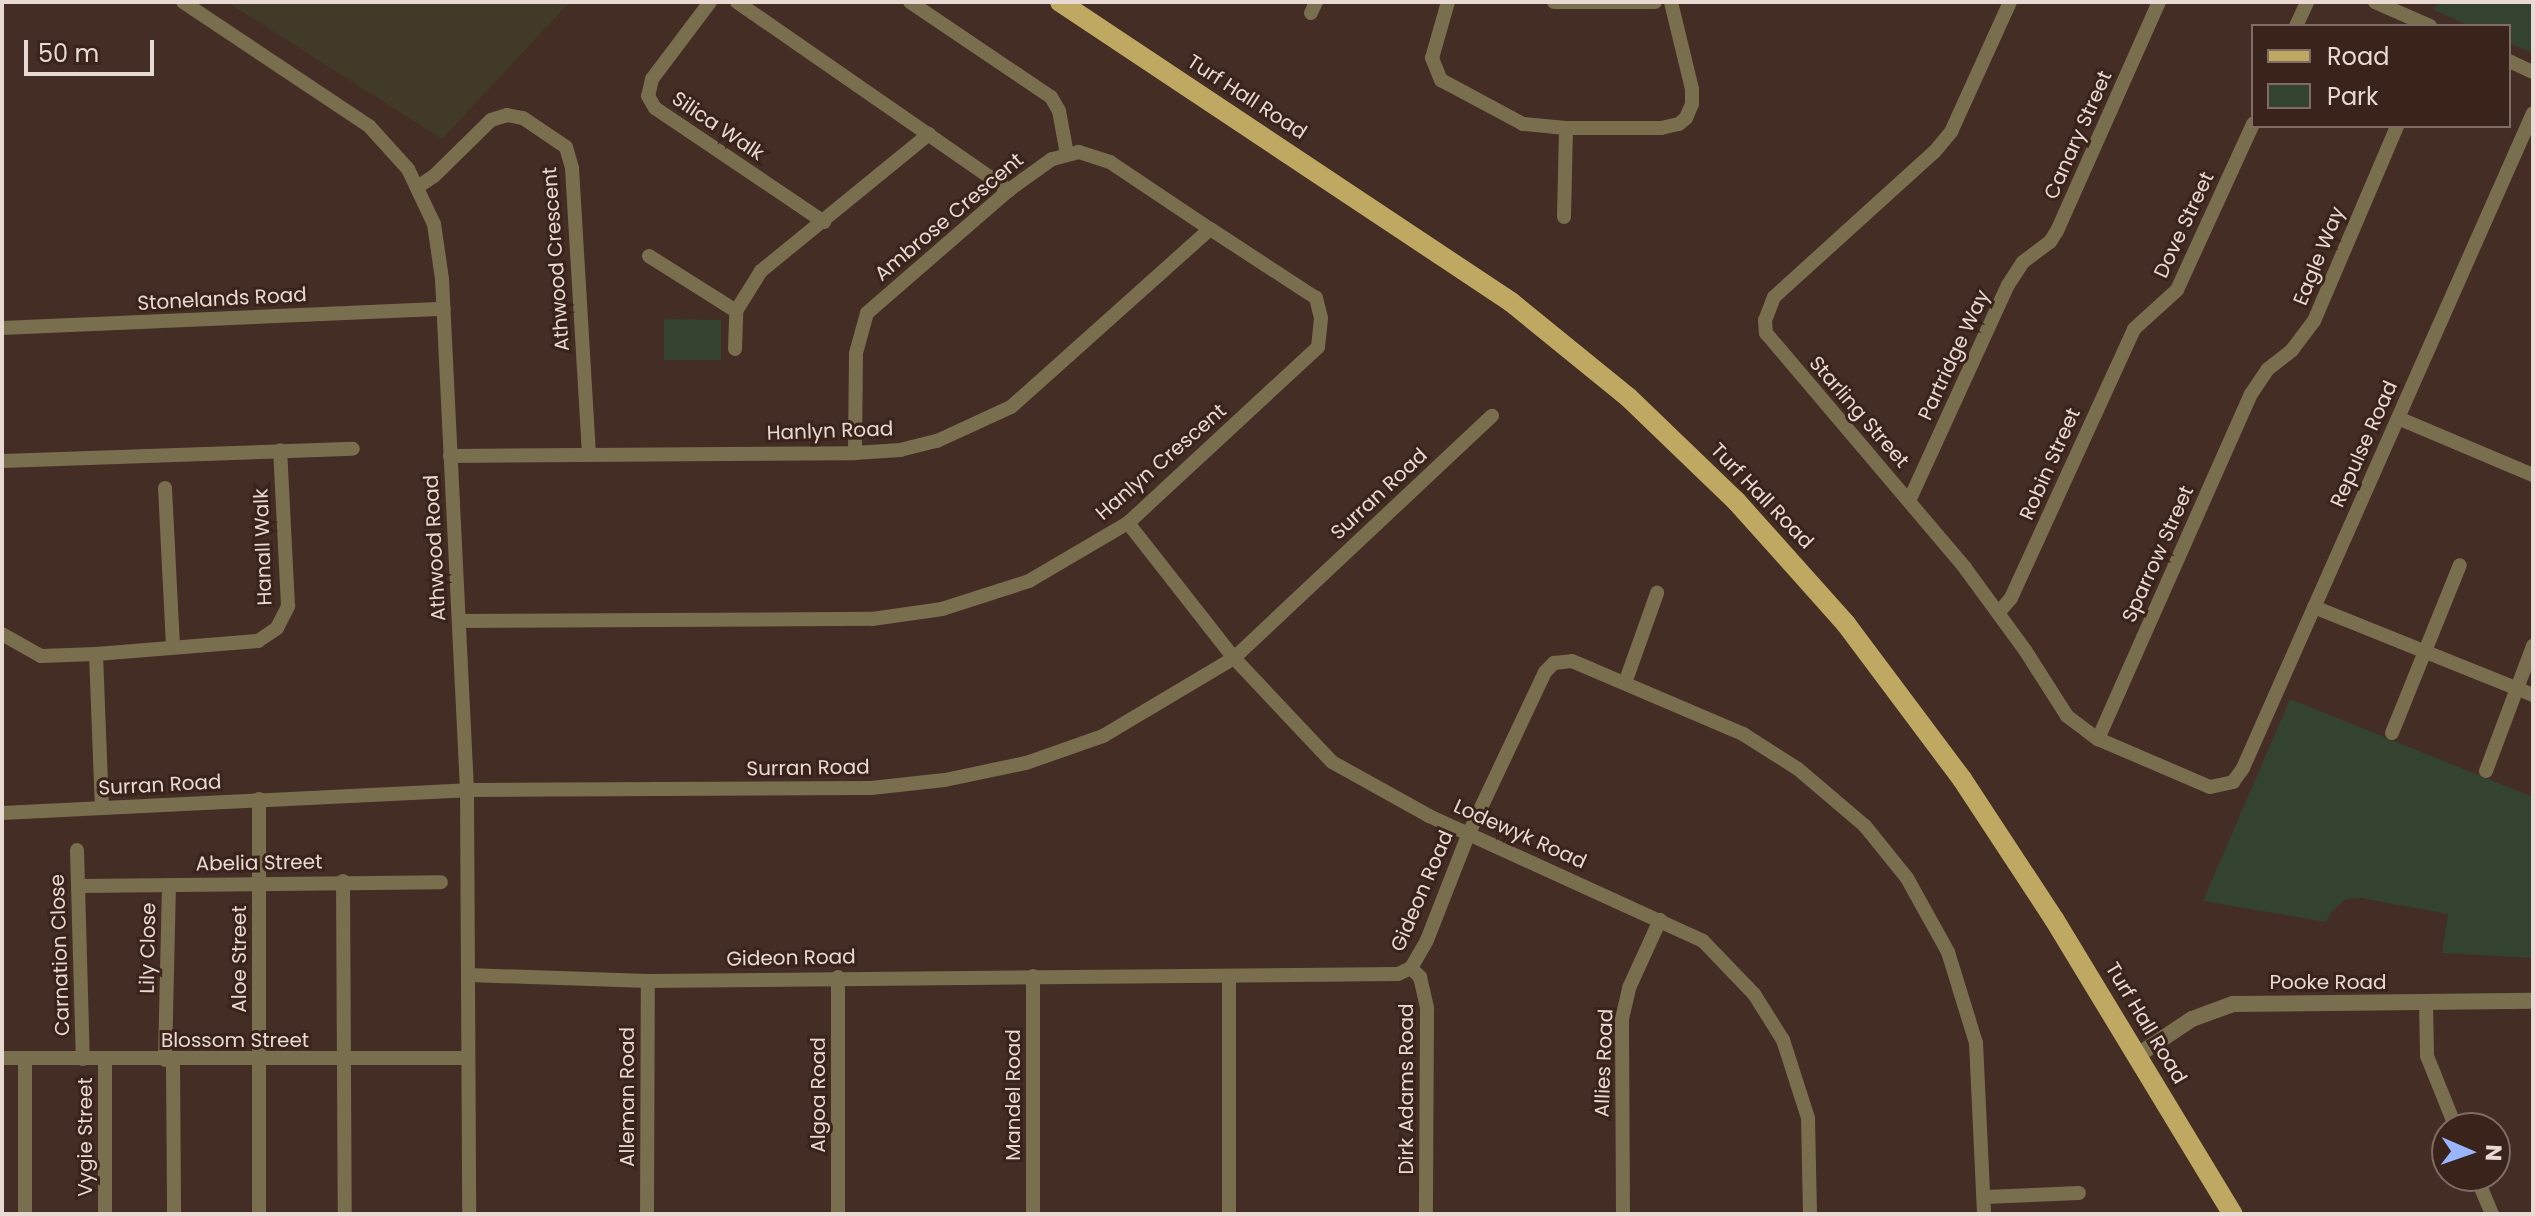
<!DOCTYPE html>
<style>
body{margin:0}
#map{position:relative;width:2535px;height:1216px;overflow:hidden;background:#432d24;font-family:Poppins,sans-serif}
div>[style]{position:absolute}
.education>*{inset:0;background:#423a29}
.green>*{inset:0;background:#334330}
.minor>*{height:14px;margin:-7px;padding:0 7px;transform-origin:7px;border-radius:7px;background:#796e4e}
.tertiary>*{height:16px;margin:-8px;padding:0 8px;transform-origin:8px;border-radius:8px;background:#796e4e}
.primary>*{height:20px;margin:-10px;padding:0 10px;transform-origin:10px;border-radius:10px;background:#bfa862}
span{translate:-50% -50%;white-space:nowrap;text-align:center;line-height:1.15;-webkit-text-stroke:6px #39231a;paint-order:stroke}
.street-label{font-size:20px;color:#e8d9d3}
.frame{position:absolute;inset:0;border:4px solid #e8d9d3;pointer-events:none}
.legend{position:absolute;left:2251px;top:24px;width:260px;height:104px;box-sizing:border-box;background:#39231a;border:2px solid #7f6c64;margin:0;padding:10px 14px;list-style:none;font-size:24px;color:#e8d9d3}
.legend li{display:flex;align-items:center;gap:16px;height:40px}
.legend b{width:40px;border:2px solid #7f6c64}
.north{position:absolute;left:2431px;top:1112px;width:80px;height:80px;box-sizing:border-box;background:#39231a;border:2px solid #7f6c64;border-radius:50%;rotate:92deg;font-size:22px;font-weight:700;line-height:32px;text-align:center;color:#e8d9d3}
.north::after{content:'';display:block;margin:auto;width:28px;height:36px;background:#97b6fd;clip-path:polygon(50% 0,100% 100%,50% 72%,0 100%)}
.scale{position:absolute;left:24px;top:40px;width:130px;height:36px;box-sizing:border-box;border:4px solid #e8d9d3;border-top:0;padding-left:10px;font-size:24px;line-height:28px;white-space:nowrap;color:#e8d9d3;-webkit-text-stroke:6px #39231a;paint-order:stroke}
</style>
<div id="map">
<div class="education">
<div style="clip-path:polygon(227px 2px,570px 2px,442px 139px)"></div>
</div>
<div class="green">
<div style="clip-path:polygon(2438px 2px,2533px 2px,2533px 53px,2509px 43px,2509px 26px,2470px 26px,2434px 10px)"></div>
<div style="clip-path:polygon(664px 319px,721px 320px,721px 360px,664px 360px)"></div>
<div style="clip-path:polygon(2290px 699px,2533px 797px,2533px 958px,2442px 953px,2448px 914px,2361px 898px,2346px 899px,2331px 912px,2326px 922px,2203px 901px)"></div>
</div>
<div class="minor">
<div style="left:183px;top:2px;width:224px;rotate:33.7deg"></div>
<div style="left:369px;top:126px;width:58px;rotate:47.8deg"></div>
<div style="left:408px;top:169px;width:61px;rotate:64.7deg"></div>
<div style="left:434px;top:224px;width:56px;rotate:81.7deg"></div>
<div style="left:442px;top:279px;width:512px;rotate:87.2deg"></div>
<div style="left:467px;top:790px;width:424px;rotate:89.7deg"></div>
<div style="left:710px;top:2px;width:96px;rotate:127deg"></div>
<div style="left:652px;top:79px;width:17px;rotate:103deg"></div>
<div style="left:648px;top:96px;width:14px;rotate:60deg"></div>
<div style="left:655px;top:108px;width:204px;rotate:34deg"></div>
<div style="left:737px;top:2px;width:331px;rotate:34.7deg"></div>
<div style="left:910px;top:2px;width:170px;rotate:34deg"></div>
<div style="left:1051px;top:97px;width:16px;rotate:60deg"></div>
<div style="left:1059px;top:111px;width:44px;rotate:79.5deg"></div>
<div style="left:1448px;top:2px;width:58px;rotate:105.9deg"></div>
<div style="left:1432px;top:58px;width:24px;rotate:68deg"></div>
<div style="left:1441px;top:80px;width:93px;rotate:28.2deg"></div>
<div style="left:1523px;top:124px;width:43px;rotate:5.3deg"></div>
<div style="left:1566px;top:128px;width:95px"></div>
<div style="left:1661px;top:128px;width:18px;rotate:-13deg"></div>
<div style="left:1679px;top:124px;width:9px;rotate:-41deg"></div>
<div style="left:1686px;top:118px;width:15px;rotate:-67deg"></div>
<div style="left:1692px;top:104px;width:15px;rotate:-90deg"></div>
<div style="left:1692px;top:89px;width:89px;rotate:-103.6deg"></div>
<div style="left:1554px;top:2px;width:101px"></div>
<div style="left:2010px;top:2px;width:143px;rotate:114.4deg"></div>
<div style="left:1951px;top:132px;width:26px;rotate:130deg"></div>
<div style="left:1934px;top:152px;width:216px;rotate:137.8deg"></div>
<div style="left:1774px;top:297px;width:25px;rotate:111deg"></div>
<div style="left:1765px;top:320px;width:13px;rotate:86deg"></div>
<div style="left:1766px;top:333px;width:308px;rotate:49.7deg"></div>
<div style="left:1965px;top:568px;width:102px;rotate:53.8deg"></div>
<div style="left:2025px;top:650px;width:78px;rotate:57.5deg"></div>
<div style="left:2067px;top:716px;width:39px;rotate:37deg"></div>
<div style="left:2098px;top:739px;width:122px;rotate:23.2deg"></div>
<div style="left:2210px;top:787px;width:24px;rotate:-12deg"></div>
<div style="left:2233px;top:782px;width:17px;rotate:-54deg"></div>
<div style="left:2243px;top:768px;width:716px;rotate:-66.12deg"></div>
<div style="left:2375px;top:2px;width:60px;rotate:23.6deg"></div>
<div style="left:1311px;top:13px;width:12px;rotate:-66deg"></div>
<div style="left:2296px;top:26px;width:26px;rotate:-65deg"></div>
<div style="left:2509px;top:61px;width:26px;rotate:25deg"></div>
<div style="left:419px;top:186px;width:18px;rotate:-34deg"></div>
<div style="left:434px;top:176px;width:80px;rotate:-44.5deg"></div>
<div style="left:491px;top:120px;width:17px;rotate:-17deg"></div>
<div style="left:507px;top:115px;width:16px;rotate:11deg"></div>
<div style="left:523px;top:118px;width:52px;rotate:34deg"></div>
<div style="left:566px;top:147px;width:22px;rotate:74deg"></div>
<div style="left:572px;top:168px;width:287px;rotate:86.6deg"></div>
<div style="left:1564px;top:217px;width:89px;rotate:-88.7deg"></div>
<div style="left:649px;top:256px;width:103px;rotate:32.3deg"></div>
<div style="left:2px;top:328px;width:442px;rotate:-2.5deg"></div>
<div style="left:735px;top:349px;width:38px;rotate:-88deg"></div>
<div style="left:736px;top:311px;width:47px;rotate:-58deg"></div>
<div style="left:761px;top:271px;width:217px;rotate:-39.2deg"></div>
<div style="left:2398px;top:418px;width:147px;rotate:22.9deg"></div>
<div style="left:450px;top:456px;width:405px;rotate:-0.4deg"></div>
<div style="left:855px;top:453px;width:45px;rotate:-3.8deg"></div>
<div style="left:900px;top:450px;width:38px;rotate:-14deg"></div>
<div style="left:937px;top:441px;width:81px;rotate:-24.7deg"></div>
<div style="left:1011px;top:407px;width:267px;rotate:-41.8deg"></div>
<div style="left:1210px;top:229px;width:120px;rotate:-146.2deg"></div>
<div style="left:1110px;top:162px;width:33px;rotate:-162deg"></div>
<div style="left:1079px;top:152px;width:28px;rotate:165deg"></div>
<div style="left:1052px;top:159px;width:53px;rotate:144.2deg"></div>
<div style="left:1009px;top:190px;width:188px;rotate:139.1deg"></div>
<div style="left:867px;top:313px;width:41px;rotate:105.4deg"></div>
<div style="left:856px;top:353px;width:100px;rotate:90.6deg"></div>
<div style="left:2px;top:461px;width:351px;rotate:-2deg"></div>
<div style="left:165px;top:488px;width:159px;rotate:87.1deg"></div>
<div style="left:1909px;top:501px;width:238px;rotate:-65.4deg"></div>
<div style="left:2008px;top:285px;width:27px;rotate:-57deg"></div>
<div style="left:2023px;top:262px;width:34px;rotate:-37deg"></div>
<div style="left:2050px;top:242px;width:13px;rotate:-58deg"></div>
<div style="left:2057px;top:231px;width:251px;rotate:-66deg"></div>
<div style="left:1128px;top:523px;width:172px;rotate:51.9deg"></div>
<div style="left:1234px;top:658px;width:143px;rotate:46.7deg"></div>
<div style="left:1332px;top:762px;width:111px;rotate:29.1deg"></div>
<div style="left:1429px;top:816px;width:301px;rotate:24.5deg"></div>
<div style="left:1703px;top:941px;width:74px;rotate:46.1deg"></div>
<div style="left:1754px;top:994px;width:54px;rotate:57.8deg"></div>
<div style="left:1783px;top:1040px;width:82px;rotate:72.2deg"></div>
<div style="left:1808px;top:1118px;width:96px;rotate:88.8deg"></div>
<div style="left:2314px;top:607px;width:236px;rotate:21.9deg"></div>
<div style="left:1999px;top:612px;width:18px;rotate:-49deg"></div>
<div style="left:2011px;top:598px;width:296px;rotate:-65.4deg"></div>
<div style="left:2134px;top:329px;width:58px;rotate:-42.2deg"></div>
<div style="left:2177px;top:290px;width:183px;rotate:-65.4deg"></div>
<div style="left:459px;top:621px;width:413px;rotate:-0.3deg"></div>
<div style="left:872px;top:619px;width:71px;rotate:-8.1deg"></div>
<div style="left:942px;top:609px;width:91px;rotate:-17.8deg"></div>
<div style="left:1029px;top:581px;width:115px;rotate:-30.4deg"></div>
<div style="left:1128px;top:523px;width:259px;rotate:-42.8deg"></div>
<div style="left:1318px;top:347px;width:29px;rotate:-84deg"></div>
<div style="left:1321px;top:318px;width:21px;rotate:-104deg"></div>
<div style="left:1316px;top:298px;width:126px;rotate:-146.9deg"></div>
<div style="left:2px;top:634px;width:45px;rotate:29.4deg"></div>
<div style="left:41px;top:656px;width:55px;rotate:-2.1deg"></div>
<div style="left:96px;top:654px;width:154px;rotate:87.8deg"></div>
<div style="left:96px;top:654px;width:163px;rotate:-4.6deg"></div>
<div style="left:258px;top:641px;width:23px;rotate:-34deg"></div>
<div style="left:277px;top:628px;width:25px;rotate:-63deg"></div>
<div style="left:288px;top:606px;width:156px;rotate:-92.9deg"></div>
<div style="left:1625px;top:683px;width:96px;rotate:-70.4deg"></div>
<div style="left:2392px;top:733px;width:181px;rotate:-68deg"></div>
<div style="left:2098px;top:739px;width:377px;rotate:-66.1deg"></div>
<div style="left:2251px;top:394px;width:30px;rotate:-56deg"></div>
<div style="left:2268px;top:369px;width:31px;rotate:-38deg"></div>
<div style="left:2292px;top:350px;width:36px;rotate:-53deg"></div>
<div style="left:2314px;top:321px;width:212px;rotate:-66.9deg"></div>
<div style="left:2486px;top:771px;width:134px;rotate:-69.4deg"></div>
<div style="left:259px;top:799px;width:415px;rotate:90deg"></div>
<div style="left:2px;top:813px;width:466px;rotate:-2.8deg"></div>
<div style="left:467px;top:790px;width:404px;rotate:-0.3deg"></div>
<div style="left:871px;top:788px;width:74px;rotate:-6.2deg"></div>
<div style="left:945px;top:780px;width:83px;rotate:-11.9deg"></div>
<div style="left:1026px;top:763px;width:82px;rotate:-19.3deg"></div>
<div style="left:1103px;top:736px;width:152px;rotate:-30.8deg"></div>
<div style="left:1234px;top:658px;width:354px;rotate:-43.2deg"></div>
<div style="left:77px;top:850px;width:209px;rotate:88.4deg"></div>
<div style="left:343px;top:881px;width:333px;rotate:89.7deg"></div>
<div style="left:79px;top:886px;width:362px;rotate:-0.6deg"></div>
<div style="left:1411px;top:968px;width:13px;rotate:45deg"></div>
<div style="left:1420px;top:977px;width:32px;rotate:77deg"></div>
<div style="left:1427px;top:1008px;width:206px;rotate:90.3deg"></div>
<div style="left:468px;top:975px;width:180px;rotate:1.9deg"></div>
<div style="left:648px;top:981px;width:750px;rotate:-0.53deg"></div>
<div style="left:1398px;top:974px;width:14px;rotate:-25deg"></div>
<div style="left:1411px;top:968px;width:32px;rotate:-60deg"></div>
<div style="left:1427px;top:940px;width:115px;rotate:-68.6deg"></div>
<div style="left:1469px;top:833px;width:178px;rotate:-64.7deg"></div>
<div style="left:1545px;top:672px;width:13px;rotate:-45deg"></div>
<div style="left:1554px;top:663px;width:18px;rotate:-6deg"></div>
<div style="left:1572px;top:661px;width:186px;rotate:23.1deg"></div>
<div style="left:1743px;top:734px;width:65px;rotate:32.5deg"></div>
<div style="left:1798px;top:769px;width:88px;rotate:40.4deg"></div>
<div style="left:1865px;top:826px;width:67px;rotate:51.1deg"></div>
<div style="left:1907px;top:878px;width:85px;rotate:61deg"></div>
<div style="left:1948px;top:952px;width:95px;rotate:72.9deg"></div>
<div style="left:1976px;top:1043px;width:171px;rotate:87.3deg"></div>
<div style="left:1033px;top:976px;width:238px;rotate:90deg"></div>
<div style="left:2426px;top:1002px;width:54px;rotate:88.9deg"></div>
<div style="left:2427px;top:1056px;width:78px;rotate:68.1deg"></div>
<div style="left:2px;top:1058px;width:466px"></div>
<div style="left:25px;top:1058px;width:156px;rotate:90deg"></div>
<div style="left:105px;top:1060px;width:154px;rotate:90deg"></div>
<div style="left:165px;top:1060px;width:175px;rotate:-88.7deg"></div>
<div style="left:173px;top:1060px;width:154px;rotate:89.6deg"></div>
<div style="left:2476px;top:1176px;width:41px;rotate:67.2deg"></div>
<div style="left:1984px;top:1197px;width:95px;rotate:-2.4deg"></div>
<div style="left:647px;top:1214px;width:233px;rotate:-89.8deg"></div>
<div style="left:838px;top:1214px;width:237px;rotate:-90deg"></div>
<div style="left:1229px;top:1214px;width:238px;rotate:-90deg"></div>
<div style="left:1623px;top:1214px;width:195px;rotate:-90.3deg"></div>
<div style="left:1622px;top:1019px;width:32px;rotate:-77deg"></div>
<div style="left:1629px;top:988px;width:75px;rotate:-65.5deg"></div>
</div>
<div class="tertiary">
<div style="left:2138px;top:1055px;width:65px;rotate:-33.7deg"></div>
<div style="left:2192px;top:1019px;width:44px;rotate:-20.1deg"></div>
<div style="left:2233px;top:1004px;width:300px;rotate:-0.6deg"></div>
</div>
<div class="primary">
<div style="left:1060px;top:2px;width:542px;rotate:33.63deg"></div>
<div style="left:1511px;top:302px;width:151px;rotate:39.1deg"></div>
<div style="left:1628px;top:397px;width:151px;rotate:43.9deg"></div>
<div style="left:1737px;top:502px;width:164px;rotate:48.2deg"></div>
<div style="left:1846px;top:624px;width:194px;rotate:53.2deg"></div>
<div style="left:1962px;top:779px;width:168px;rotate:56.7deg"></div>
<div style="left:2054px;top:919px;width:345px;rotate:58.8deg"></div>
</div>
<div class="street-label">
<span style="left:1247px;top:97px;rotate:33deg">Turf Hall Road</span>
<span style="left:718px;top:126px;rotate:34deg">Silica Walk</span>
<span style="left:2078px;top:135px;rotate:-66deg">Canary Street</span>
<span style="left:949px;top:217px;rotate:-40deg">Ambrose Crescent</span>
<span style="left:2184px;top:225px;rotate:-65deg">Dove Street</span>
<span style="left:2319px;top:256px;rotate:-68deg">Eagle Way</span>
<span style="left:556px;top:259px;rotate:-94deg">Athwood Crescent</span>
<span style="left:222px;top:299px;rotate:-3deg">Stonelands Road</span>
<span style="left:1954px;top:355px;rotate:-65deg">Partridge Way</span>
<span style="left:1859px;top:412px;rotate:49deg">Starling Street</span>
<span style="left:830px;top:431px;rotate:-2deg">Hanlyn Road</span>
<span style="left:2364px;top:444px;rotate:-66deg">Repulse Road</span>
<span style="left:1161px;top:462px;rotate:-41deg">Hanlyn Crescent</span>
<span style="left:2050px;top:464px;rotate:-66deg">Robin Street</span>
<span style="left:1379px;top:494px;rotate:-43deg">Surran Road</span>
<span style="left:1762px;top:496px;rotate:46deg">Turf Hall Road</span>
<span style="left:263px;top:547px;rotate:-92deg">Hanall Walk</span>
<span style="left:435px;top:548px;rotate:-93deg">Athwood Road</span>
<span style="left:2158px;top:554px;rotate:-66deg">Sparrow Street</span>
<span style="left:808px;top:768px;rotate:-1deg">Surran Road</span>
<span style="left:160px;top:785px;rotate:-3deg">Surran Road</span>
<span style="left:1520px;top:834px;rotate:24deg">Lodewyk Road</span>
<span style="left:259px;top:863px;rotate:-1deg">Abelia Street</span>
<span style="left:1422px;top:891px;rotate:-67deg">Gideon Road</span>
<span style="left:148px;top:948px;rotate:-89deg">Lily Close</span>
<span style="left:60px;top:955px;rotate:-92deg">Carnation Close</span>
<span style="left:791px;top:958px;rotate:-1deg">Gideon Road</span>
<span style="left:239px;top:959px;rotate:-90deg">Aloe Street</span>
<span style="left:2328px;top:982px">Pooke Road</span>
<span style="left:2146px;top:1023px;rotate:59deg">Turf Hall Road</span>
<span style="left:235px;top:1040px">Blossom Street</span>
<span style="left:1604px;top:1063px;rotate:-88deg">Allies Road</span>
<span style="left:1406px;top:1089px;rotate:-90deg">Dirk Adams Road</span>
<span style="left:818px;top:1095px;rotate:-90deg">Algoa Road</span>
<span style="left:1013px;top:1095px;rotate:-90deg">Mandel Road</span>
<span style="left:627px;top:1097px;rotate:-90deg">Alleman Road</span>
<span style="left:85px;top:1137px;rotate:-90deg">Vygie Street</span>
</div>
<div class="frame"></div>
<ul class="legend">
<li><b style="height:10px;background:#bfa862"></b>Road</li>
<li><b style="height:22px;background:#334330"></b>Park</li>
</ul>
<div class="north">N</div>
<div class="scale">50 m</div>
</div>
